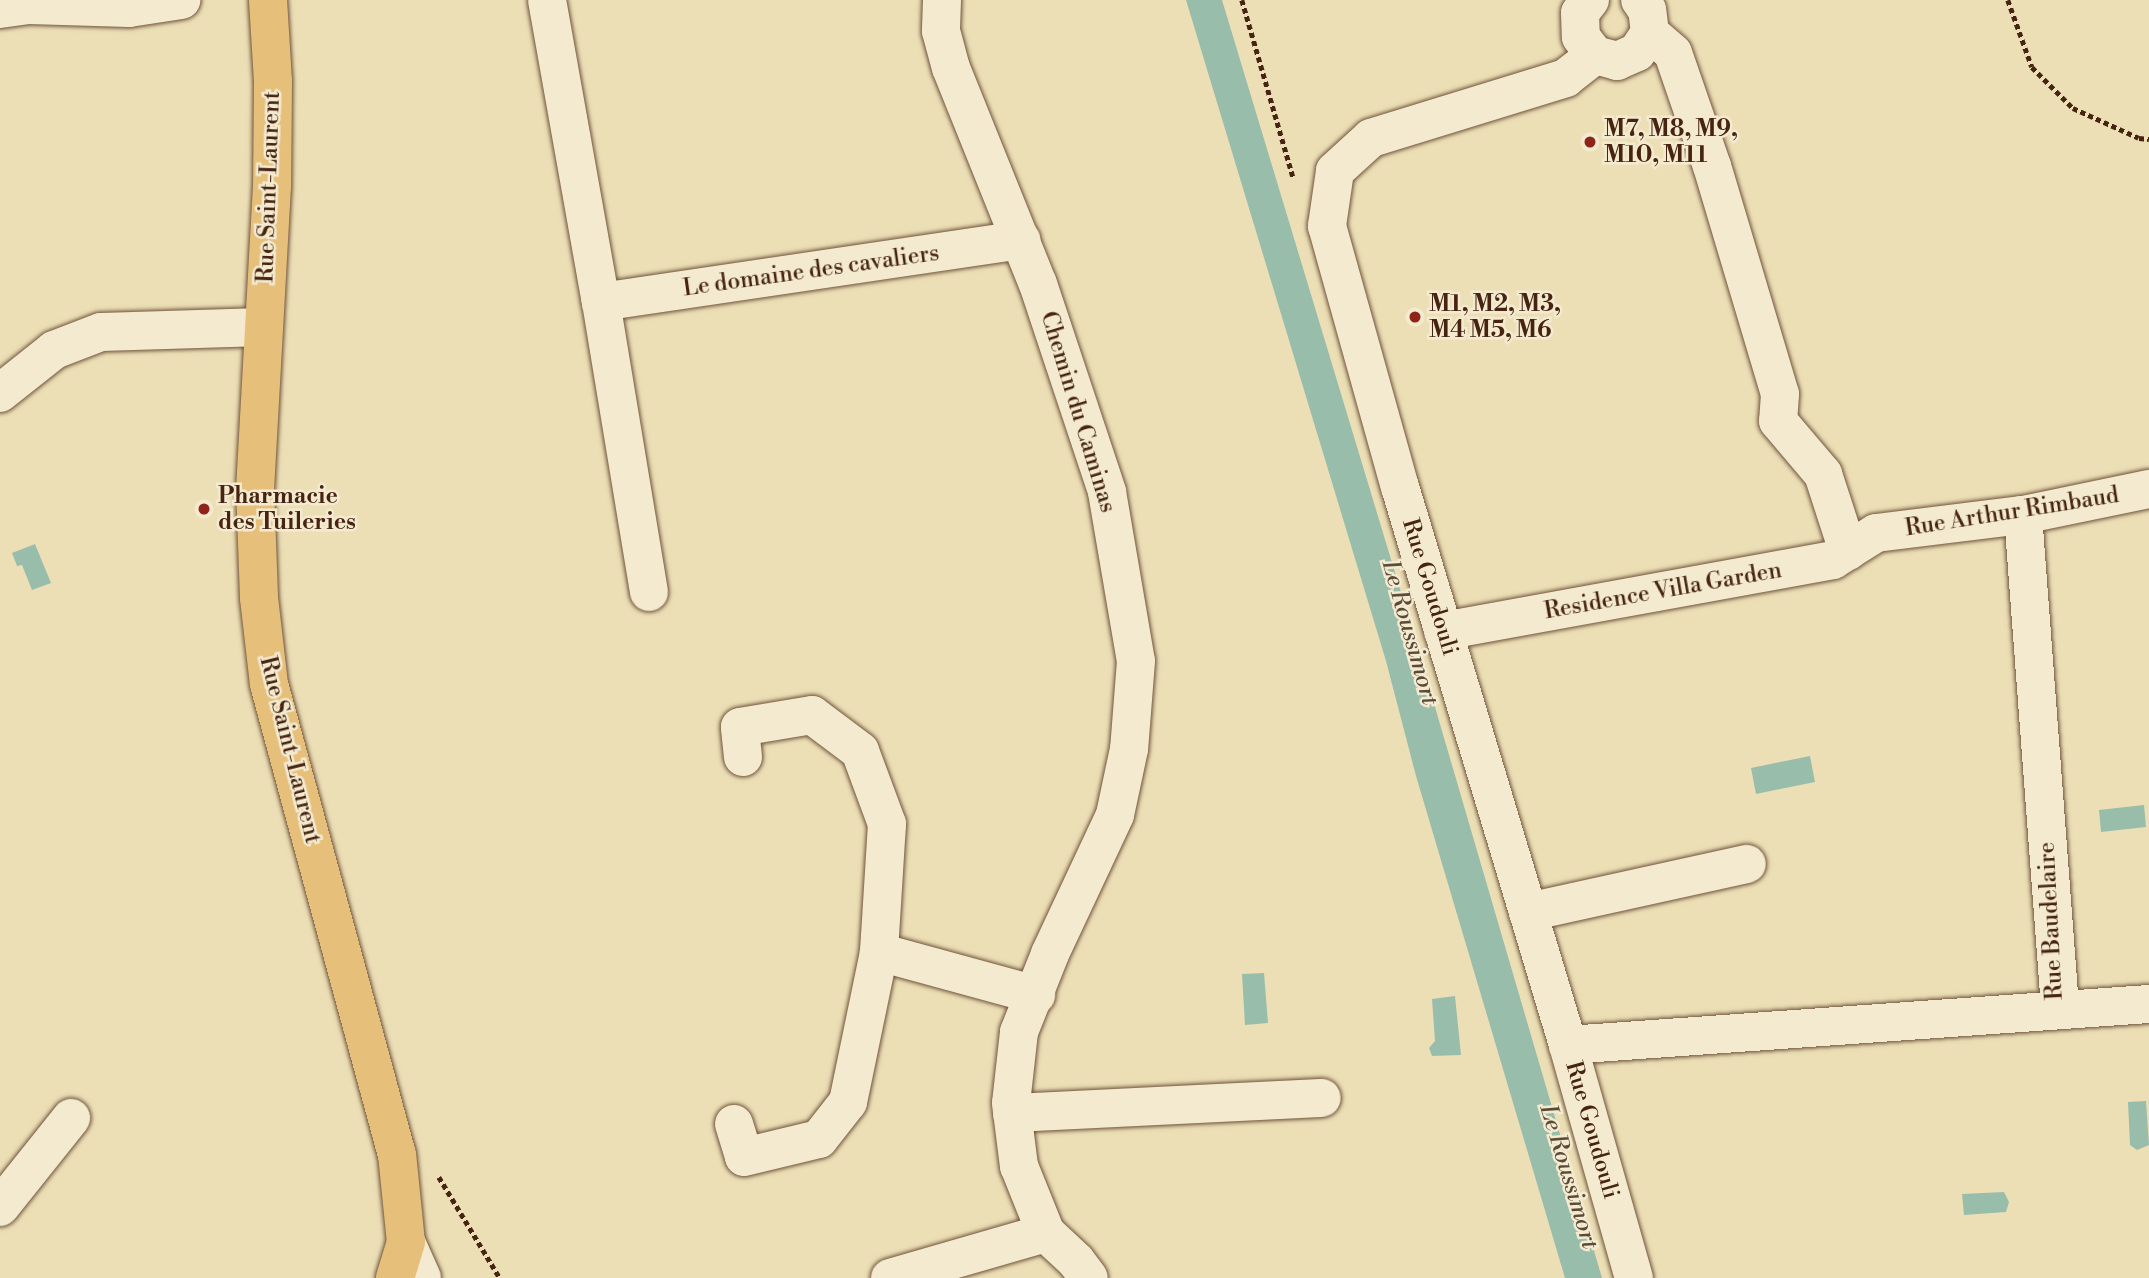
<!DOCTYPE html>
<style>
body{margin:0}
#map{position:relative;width:2149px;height:1278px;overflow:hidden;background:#ecdfb6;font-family:"Libre Bodoni",serif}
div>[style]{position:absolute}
.water>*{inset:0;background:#99bdab}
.path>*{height:4.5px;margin-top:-2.25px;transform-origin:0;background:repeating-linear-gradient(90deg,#462411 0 5px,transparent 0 8.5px)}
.roads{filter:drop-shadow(0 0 2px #70533a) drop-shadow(0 0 2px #70533a)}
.minor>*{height:38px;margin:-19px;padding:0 19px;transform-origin:19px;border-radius:19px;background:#f3ead0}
.major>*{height:38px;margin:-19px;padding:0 19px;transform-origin:19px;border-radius:19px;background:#e6c07b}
.dots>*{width:19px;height:19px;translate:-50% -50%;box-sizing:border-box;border:4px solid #f3ead0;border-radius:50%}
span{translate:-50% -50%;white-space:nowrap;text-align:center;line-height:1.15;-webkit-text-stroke:5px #f3ead0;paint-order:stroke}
.poi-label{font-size:23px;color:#462411;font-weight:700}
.left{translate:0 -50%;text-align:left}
.street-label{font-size:23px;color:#462411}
.water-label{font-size:24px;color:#5b4a38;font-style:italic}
</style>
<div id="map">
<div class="water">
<div style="clip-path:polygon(1186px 0,1222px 0,1416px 642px,1602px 1278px,1565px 1278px,1416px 776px,1386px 661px)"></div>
<div style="clip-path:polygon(35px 544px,51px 583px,32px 590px,22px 565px,17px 566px,12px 553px)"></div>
<div style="clip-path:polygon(1810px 756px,1815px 782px,1756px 794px,1751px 768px)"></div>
<div style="clip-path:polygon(2144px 805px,2146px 827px,2101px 832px,2099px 810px)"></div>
<div style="clip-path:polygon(1264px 973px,1268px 1023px,1245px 1025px,1242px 974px)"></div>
<div style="clip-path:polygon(1455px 996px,1461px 1055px,1432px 1056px,1429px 1048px,1435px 1041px,1432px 999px)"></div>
<div style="clip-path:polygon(2146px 1101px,2149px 1145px,2137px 1150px,2130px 1145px,2128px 1102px)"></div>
<div style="clip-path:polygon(2004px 1192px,2009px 1202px,2006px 1212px,1964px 1215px,1962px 1194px)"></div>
</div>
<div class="path">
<div style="left:1242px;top:0;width:184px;rotate:73.9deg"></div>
<div style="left:2008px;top:0;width:71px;rotate:70.3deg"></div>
<div style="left:2032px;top:67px;width:58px;rotate:45deg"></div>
<div style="left:2073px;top:108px;width:72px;rotate:24.4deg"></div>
<div style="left:2139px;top:138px;width:10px;rotate:6deg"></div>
<div style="left:439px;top:1177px;width:118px;rotate:58.9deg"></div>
</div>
<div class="roads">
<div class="minor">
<div style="left:547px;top:0;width:307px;rotate:79.9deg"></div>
<div style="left:942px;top:0;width:31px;rotate:92deg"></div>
<div style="left:941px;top:31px;width:38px;rotate:75deg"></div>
<div style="left:951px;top:68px;width:233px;rotate:68.1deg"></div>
<div style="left:1038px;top:284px;width:219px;rotate:71.6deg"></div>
<div style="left:1107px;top:492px;width:171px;rotate:80.3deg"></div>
<div style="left:1136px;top:661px;width:88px;rotate:94.5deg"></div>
<div style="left:1129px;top:749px;width:67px;rotate:102deg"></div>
<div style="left:1115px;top:815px;width:153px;rotate:115.1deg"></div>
<div style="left:1050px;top:954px;width:84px;rotate:111.7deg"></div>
<div style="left:1019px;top:1032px;width:71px;rotate:96.4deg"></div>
<div style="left:1011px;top:1103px;width:64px;rotate:82.8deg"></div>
<div style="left:1019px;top:1166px;width:72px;rotate:68.1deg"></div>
<div style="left:1046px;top:1233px;width:41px;rotate:43deg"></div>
<div style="left:1076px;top:1261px;width:21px;rotate:53deg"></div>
<div style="left:1590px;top:0;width:16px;rotate:128deg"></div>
<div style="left:1580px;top:13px;width:24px;rotate:88deg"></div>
<div style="left:1581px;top:37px;width:23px;rotate:52deg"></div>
<div style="left:1595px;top:55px;width:23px;rotate:15deg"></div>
<div style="left:1617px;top:61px;width:22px;rotate:-24deg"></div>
<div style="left:1637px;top:52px;width:23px;rotate:-56deg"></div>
<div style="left:1650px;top:33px;width:23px;rotate:-97deg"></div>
<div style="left:1647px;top:10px;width:12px;rotate:-125deg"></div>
<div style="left:0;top:9px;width:29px;rotate:-8deg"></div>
<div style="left:29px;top:5px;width:100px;rotate:1.7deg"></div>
<div style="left:129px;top:8px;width:53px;rotate:-8.7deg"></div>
<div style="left:1650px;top:33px;width:30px;rotate:41deg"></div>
<div style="left:1673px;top:53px;width:120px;rotate:71deg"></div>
<div style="left:1712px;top:166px;width:238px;rotate:73.4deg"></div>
<div style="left:1780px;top:394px;width:27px;rotate:94deg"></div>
<div style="left:1778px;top:421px;width:70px;rotate:49.7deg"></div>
<div style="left:1823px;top:474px;width:81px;rotate:72deg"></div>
<div style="left:1595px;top:55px;width:37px;rotate:142deg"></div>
<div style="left:1566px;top:78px;width:204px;rotate:162.9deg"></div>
<div style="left:1371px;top:138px;width:49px;rotate:137.5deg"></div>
<div style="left:1335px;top:171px;width:56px;rotate:98.3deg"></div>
<div style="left:1327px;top:226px;width:271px;rotate:74.4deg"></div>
<div style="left:1400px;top:487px;width:583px;rotate:73.24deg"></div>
<div style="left:1568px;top:1045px;width:242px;rotate:74.2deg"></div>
<div style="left:0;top:393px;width:69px;rotate:-38.5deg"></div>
<div style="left:54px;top:350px;width:50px;rotate:-21deg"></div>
<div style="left:101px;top:332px;width:162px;rotate:-1.8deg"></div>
<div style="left:2023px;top:515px;width:495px;rotate:85.7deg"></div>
<div style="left:649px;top:592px;width:294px;rotate:-99.4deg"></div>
<div style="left:601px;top:302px;width:425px;rotate:-8.4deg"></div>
<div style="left:1443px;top:631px;width:396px;rotate:-10.3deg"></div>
<div style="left:1833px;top:560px;width:51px;rotate:-32.1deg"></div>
<div style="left:1876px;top:533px;width:148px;rotate:-7deg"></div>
<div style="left:2023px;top:515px;width:129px;rotate:-11.7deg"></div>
<div style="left:743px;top:757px;width:30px;rotate:-96deg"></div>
<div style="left:740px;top:727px;width:73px;rotate:-9.5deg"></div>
<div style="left:812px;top:715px;width:60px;rotate:36.9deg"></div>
<div style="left:860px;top:751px;width:78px;rotate:69.7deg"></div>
<div style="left:887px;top:824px;width:128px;rotate:93.6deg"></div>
<div style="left:879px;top:952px;width:163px;rotate:15.3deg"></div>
<div style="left:1528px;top:912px;width:224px;rotate:-12.4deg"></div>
<div style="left:1568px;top:1045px;width:582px;rotate:-4.04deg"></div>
<div style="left:1012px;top:1113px;width:310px;rotate:-2.8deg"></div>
<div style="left:734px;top:1124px;width:34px;rotate:73deg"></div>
<div style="left:744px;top:1157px;width:77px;rotate:-13.5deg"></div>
<div style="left:819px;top:1139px;width:47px;rotate:-51.9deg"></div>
<div style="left:848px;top:1102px;width:153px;rotate:-78.3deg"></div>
<div style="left:0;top:1207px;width:114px;rotate:-51.4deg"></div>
<div style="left:406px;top:1242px;width:39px;rotate:66deg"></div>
<div style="left:890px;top:1278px;width:162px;rotate:-16.1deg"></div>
</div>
<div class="major">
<div style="left:268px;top:0;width:81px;rotate:86.5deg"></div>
<div style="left:273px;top:81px;width:105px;rotate:90.5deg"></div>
<div style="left:272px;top:186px;width:302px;rotate:93.2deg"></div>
<div style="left:255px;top:488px;width:110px;rotate:87.9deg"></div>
<div style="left:259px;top:598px;width:87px;rotate:83.4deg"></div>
<div style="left:269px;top:684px;width:487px;rotate:74.8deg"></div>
<div style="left:397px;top:1154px;width:88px;rotate:84.2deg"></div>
<div style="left:406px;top:1242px;width:38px;rotate:107deg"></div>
</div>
</div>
<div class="dots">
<div style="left:1590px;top:142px;background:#8f2418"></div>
<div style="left:1415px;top:317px;background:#8f2418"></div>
<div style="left:204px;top:509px;background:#8f2418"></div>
</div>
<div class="poi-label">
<span class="left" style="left:1604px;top:142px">M7, M8, M9,<br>M10, M11</span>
<span class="left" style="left:1429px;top:317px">M1, M2, M3,<br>M4 M5, M6</span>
<span class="left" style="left:218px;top:509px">Pharmacie<br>des Tuileries</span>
</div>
<div class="street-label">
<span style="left:269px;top:187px;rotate:-88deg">Rue Saint-Laurent</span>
<span style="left:811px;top:271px;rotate:-8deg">Le domaine des cavaliers</span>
<span style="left:1078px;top:412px;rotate:73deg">Chemin du Caminas</span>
<span style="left:2012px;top:512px;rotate:-9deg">Rue Arthur Rimbaud</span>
<span style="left:1430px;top:587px;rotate:73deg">Rue Goudouli</span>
<span style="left:1663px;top:591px;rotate:-10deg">Residence Villa Garden</span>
<span style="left:290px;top:750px;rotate:76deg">Rue Saint-Laurent</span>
<span style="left:2051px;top:921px;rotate:-93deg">Rue Baudelaire</span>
<span style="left:1592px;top:1130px;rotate:74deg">Rue Goudouli</span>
</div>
<div class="water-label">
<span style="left:1409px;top:633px;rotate:74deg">Le Roussimort</span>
<span style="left:1568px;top:1177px;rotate:73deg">Le Roussimort</span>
</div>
</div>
